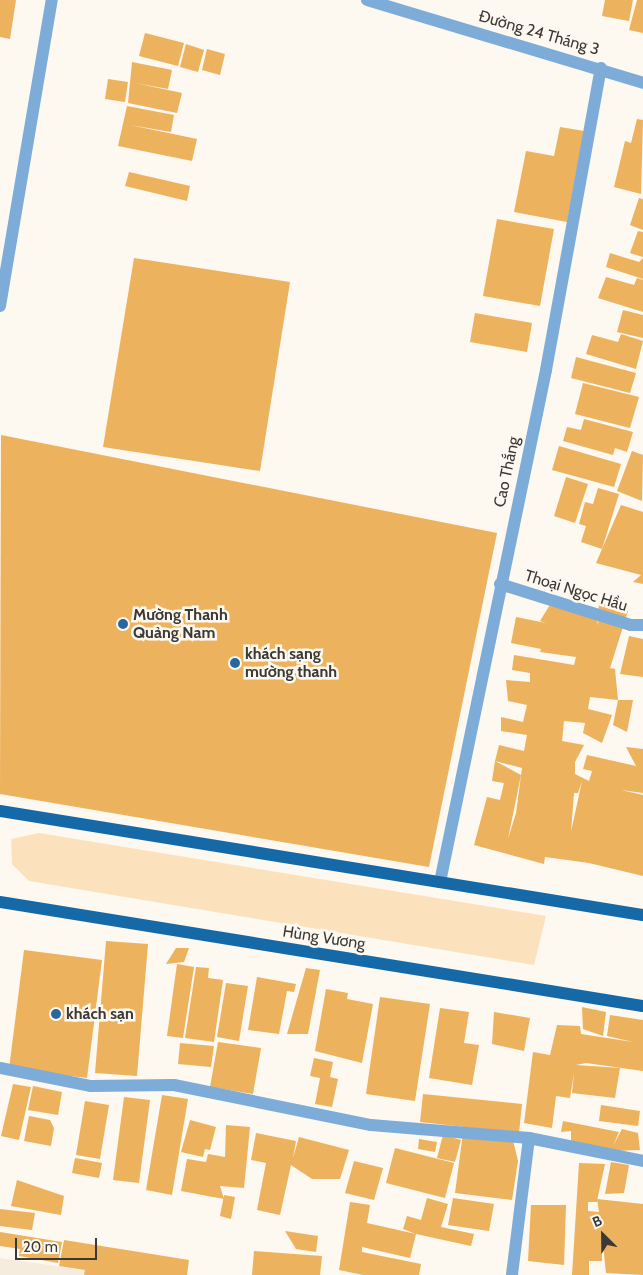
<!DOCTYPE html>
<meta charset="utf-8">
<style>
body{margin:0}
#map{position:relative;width:643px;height:1275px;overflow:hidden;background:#fdf8f0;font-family:Cabin,sans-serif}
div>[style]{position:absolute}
.built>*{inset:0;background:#f6ecde}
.green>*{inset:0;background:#fce1bd}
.building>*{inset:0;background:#edb25d}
.minor>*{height:12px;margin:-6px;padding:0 6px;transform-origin:6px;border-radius:6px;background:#7dacd9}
.major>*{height:12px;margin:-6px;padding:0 6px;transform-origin:6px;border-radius:6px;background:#1669a7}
.dots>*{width:14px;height:14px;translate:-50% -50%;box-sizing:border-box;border:2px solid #fdf8f0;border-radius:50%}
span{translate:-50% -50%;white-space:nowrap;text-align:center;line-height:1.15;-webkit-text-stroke:5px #fdf8f0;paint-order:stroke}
.street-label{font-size:16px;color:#3b3936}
.poi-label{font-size:16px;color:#3b3936;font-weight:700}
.left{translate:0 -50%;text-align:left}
.north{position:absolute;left:578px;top:1210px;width:50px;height:50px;-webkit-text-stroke:4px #fdf8f0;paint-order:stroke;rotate:337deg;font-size:14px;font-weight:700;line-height:20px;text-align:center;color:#3b3936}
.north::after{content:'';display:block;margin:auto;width:18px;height:22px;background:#3b3936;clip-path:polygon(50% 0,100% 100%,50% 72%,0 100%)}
.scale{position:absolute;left:15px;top:1238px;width:82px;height:22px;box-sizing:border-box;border:2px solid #3b3936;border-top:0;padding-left:6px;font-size:15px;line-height:18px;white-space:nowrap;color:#3b3936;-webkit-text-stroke:4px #fdf8f0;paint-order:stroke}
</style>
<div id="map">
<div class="built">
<div style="clip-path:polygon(0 1258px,85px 1270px,111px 1275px,0 1275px)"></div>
</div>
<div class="green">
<div style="clip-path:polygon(39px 833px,546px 916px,534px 965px,29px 881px,12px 864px,11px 839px)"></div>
</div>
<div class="building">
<div style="clip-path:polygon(0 0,16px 0,10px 39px,0 37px)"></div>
<div style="clip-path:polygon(605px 0,633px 0,629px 21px,602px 16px)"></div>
<div style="clip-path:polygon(637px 0,643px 0,643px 33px,629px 30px)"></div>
<div style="clip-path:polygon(145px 33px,184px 43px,178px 66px,139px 56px)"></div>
<div style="clip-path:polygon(186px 44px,204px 50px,198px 72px,180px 67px)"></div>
<div style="clip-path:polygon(207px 49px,225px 54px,220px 75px,202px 70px)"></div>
<div style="clip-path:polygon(132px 62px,172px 70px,168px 89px,135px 83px,182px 93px,177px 113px,128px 103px)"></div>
<div style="clip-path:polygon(108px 79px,128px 82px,125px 102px,105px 99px)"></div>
<div style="clip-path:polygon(127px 106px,174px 115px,171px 132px,130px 125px,197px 139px,192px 161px,118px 146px)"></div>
<div style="clip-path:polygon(637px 119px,643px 120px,641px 194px,614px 187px,625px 141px,631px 143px)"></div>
<div style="clip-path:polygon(560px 127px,584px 131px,567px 222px,514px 212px,526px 151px,554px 156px)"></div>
<div style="clip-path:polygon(129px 172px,190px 186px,187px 201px,125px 186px)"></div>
<div style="clip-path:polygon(639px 198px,643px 199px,643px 230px,630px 225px)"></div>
<div style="clip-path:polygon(497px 219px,554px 229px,540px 306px,483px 296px)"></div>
<div style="clip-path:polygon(638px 231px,643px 232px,643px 257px,630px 253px)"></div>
<div style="clip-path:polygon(610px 253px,639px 262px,643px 258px,643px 279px,606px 267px)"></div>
<div style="clip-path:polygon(134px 258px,290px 282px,260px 471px,103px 447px)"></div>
<div style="clip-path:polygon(606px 277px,634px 285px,637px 278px,643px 280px,643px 312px,598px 298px)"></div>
<div style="clip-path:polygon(623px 310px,643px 315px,643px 338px,617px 332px)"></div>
<div style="clip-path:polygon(475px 313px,532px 323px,527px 352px,470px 342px)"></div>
<div style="clip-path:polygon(621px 334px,643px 341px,636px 369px,586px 354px,592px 335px,618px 342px)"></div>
<div style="clip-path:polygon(576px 357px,636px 373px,630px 393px,571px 378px)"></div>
<div style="clip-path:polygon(583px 383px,639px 397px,630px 428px,575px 414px)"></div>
<div style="clip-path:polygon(584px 419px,633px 432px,627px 452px,615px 448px,613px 455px,563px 441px,567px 427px,581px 430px)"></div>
<div style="clip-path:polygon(1px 435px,497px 533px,429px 867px,0 794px)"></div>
<div style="clip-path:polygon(559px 446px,621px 464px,614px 487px,552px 470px)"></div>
<div style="clip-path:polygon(632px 451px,643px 455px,642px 501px,617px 491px)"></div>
<div style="clip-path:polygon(566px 477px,588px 484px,575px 523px,554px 516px)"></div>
<div style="clip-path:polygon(598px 488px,619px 494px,602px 549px,581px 542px,586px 526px,579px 524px,585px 502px,593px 504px)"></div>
<div style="clip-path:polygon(621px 505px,643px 512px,643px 584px,633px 582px,641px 575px,596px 563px)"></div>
<div style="clip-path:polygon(evenodd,599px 602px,628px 611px,610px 668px,615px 669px,618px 700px,590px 697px,588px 709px,612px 715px,602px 743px,583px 733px,585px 723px,564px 721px,562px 741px,584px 745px,575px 762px,575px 774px,589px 781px,592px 771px,583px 769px,587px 755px,636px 766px,626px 747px,643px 749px,643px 793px,621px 790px,643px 795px,643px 876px,589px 863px,545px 857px,544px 864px,474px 845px,487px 797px,500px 800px,504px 783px,492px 781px,495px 761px,521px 775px,508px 839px,516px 813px,522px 768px,495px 761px,499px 745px,524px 751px,527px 735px,501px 731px,501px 717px,523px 722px,527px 705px,508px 701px,506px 680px,530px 682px,530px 673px,512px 670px,514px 655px,574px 665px,576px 657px,540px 652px,541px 649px,511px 643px,516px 617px,546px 623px,540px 621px,551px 603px,596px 610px,598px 626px,599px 602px,582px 781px,571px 832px,574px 793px,578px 793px,582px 781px)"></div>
<div style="clip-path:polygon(629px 636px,643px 639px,643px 677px,620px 674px)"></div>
<div style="clip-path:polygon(618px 700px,633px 700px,627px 732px,613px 725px)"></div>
<div style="clip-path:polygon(106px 941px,148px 944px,137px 1076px,95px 1073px)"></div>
<div style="clip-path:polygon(176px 948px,189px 948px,184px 962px,166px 964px)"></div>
<div style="clip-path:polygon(24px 950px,102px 960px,87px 1078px,9px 1069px)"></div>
<div style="clip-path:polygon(177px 964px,194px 967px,183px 1038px,167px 1036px)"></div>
<div style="clip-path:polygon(196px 967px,209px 968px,208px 978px,223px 980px,214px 1042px,185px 1038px)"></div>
<div style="clip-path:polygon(306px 968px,320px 970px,308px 1034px,287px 1034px)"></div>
<div style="clip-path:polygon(257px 977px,296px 984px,294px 992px,287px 991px,279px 1034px,248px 1030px)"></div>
<div style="clip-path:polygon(226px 983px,248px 986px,239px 1041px,217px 1037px)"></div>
<div style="clip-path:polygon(326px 989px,348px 993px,347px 999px,373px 1004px,362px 1063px,315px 1051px)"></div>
<div style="clip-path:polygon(380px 997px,430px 1004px,415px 1101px,366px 1094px)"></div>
<div style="clip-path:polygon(582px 1007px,606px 1012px,603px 1036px,583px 1029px)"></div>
<div style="clip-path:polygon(440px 1008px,469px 1012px,464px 1043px,479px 1045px,472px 1085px,429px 1078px)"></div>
<div style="clip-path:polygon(494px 1012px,530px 1018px,524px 1051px,492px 1044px)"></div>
<div style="clip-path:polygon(610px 1015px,643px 1020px,643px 1071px,586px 1063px,576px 1065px,620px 1068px,615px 1098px,572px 1093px,574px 1073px,570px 1098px,556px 1096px,552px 1128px,524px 1123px,533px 1052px,550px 1055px,557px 1025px,580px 1026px,581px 1034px,633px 1042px,607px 1036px)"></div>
<div style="clip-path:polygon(218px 1042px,261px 1048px,253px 1094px,210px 1087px)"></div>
<div style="clip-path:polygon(180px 1043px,214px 1046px,211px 1067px,178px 1064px)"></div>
<div style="clip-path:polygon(314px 1058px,333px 1062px,330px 1077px,338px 1079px,332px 1107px,315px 1104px,320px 1078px,310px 1076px)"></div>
<div style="clip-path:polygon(13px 1084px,31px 1087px,19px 1140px,1px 1136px)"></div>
<div style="clip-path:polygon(33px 1086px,62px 1092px,58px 1115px,28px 1110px)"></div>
<div style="clip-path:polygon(423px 1094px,522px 1104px,519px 1133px,420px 1122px)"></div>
<div style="clip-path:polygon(162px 1095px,188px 1099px,172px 1195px,146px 1190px)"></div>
<div style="clip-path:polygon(124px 1097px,150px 1100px,139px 1183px,113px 1180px)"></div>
<div style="clip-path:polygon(85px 1101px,109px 1105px,100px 1159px,76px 1155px)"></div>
<div style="clip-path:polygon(601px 1105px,640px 1111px,638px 1126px,599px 1121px)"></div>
<div style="clip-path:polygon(29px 1116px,50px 1120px,54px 1128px,51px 1146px,24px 1141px)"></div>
<div style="clip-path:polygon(190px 1120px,216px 1127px,210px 1150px,205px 1149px,203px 1157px,181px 1152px)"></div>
<div style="clip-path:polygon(563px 1121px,619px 1132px,613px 1146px,622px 1129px,638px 1133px,640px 1150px,611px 1151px,571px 1143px,571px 1131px,561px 1132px)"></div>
<div style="clip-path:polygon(226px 1125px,250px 1127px,244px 1188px,220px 1186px,224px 1199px,181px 1191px,187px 1159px,206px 1162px,208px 1154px,225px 1157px)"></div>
<div style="clip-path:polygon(256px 1133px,296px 1141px,293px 1158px,299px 1137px,349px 1150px,340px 1179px,312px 1179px,291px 1165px,280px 1215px,257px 1210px,266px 1163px,251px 1160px)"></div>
<div style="clip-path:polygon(463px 1133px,513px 1140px,518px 1161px,512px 1200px,455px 1193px)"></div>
<div style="clip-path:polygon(443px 1135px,461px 1140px,455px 1162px,437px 1158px)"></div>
<div style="clip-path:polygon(419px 1139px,437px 1142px,435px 1152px,418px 1149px)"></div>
<div style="clip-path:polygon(395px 1148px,454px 1163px,445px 1198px,386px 1183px)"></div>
<div style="clip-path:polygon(75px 1158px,102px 1163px,99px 1178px,72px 1173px)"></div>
<div style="clip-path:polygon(354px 1161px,383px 1168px,374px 1200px,345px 1193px)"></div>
<div style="clip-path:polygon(611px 1162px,629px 1165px,624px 1193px,605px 1194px)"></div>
<div style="clip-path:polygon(579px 1163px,605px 1164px,598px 1196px,597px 1202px,588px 1202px,588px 1211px,599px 1212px,597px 1199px,643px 1204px,643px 1275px,606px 1273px,602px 1236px,602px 1261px,589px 1261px,589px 1275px,572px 1275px)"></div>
<div style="clip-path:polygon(17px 1180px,64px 1196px,61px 1215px,11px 1206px)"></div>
<div style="clip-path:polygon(224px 1195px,235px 1197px,231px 1219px,220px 1216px)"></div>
<div style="clip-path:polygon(427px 1198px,448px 1204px,441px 1227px,474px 1234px,471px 1246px,416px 1234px,410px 1258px,362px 1247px,362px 1252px,421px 1264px,419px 1275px,363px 1275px,339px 1270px,350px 1202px,370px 1205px,367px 1223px,416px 1234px,403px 1229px,407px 1216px,421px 1220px)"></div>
<div style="clip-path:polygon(453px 1198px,494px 1204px,489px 1231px,448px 1225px)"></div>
<div style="clip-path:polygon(531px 1205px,566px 1205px,564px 1265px,528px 1261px)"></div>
<div style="clip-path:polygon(0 1209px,35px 1213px,32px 1230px,0 1226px)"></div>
<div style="clip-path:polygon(285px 1231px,318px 1236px,316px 1252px,296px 1249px)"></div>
<div style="clip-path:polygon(0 1232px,62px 1242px,58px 1263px,19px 1256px,20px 1249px,0 1246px)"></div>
<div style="clip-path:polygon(64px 1240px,189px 1260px,187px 1275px,84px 1275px,85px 1270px,59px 1266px)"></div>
<div style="clip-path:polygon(254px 1251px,322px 1256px,320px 1275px,252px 1275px)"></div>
</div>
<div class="minor">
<div style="left:367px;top:0;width:288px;rotate:16.7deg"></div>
<div style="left:0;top:306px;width:310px;rotate:-80.4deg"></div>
<div style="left:500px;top:584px;width:137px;rotate:17.4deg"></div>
<div style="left:631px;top:625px;width:12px"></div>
<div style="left:440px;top:882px;width:523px;rotate:-78.3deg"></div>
<div style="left:546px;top:370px;width:307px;rotate:-79.7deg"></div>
<div style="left:0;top:1068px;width:93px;rotate:11.2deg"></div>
<div style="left:91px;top:1086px;width:83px;rotate:-0.7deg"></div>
<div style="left:174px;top:1085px;width:201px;rotate:11.5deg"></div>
<div style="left:371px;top:1125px;width:159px;rotate:4.7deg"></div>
<div style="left:529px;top:1138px;width:138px;rotate:97.1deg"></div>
<div style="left:529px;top:1138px;width:116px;rotate:11.4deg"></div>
</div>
<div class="major">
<div style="left:0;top:811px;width:651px;rotate:9.19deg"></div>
<div style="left:0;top:902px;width:651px;rotate:9.19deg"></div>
</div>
<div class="dots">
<div style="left:123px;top:624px;background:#27679d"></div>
<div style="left:235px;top:663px;background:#27679d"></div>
<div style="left:56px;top:1014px;background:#27679d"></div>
</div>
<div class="street-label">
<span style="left:539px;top:33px;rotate:16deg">Đường 24 Tháng 3</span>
<span style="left:507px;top:472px;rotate:-78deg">Cao Thắng</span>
<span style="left:576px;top:591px;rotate:17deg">Thoại Ngọc Hầu</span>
<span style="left:324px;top:938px;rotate:9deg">Hùng Vương</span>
</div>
<div class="poi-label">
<span class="left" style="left:133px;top:624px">Mường Thanh<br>Quảng Nam</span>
<span class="left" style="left:245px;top:663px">khách sạng<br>mường thanh</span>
<span class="left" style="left:66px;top:1014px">khách sạn</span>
</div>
<div class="north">B</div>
<div class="scale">20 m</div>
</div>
